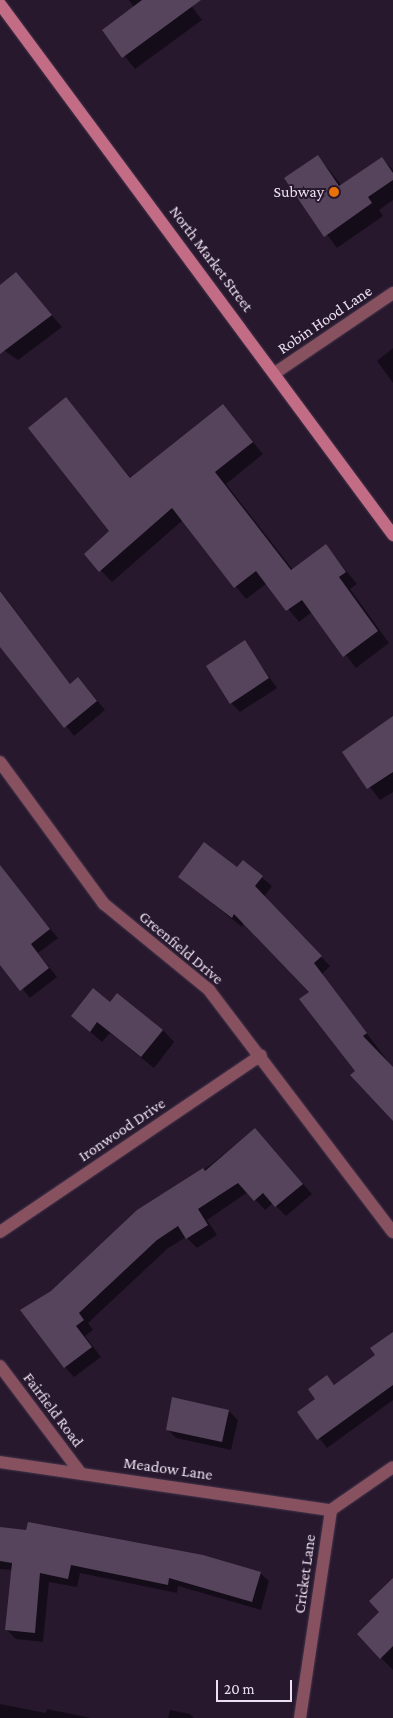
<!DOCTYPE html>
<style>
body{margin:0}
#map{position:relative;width:393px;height:1718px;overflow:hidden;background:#27182e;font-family:"Crimson Pro",serif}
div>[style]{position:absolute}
.shadow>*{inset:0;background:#0007}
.building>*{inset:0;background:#56445d}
.roads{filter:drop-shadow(0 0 1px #423449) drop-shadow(0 0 1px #423449)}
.street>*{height:12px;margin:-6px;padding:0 6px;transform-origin:6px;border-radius:6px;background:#875160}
.secondary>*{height:12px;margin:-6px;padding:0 6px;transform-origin:6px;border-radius:6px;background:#c36c85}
.dots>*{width:14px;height:14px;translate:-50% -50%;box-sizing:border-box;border:2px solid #27182e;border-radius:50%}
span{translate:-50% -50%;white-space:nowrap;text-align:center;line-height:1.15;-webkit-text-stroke:4px #27182e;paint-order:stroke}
.poi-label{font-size:16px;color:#ebe0ef}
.right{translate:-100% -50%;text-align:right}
.street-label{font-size:16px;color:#ebe0ef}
.scale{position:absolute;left:216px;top:1680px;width:76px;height:22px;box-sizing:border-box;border:2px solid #ebe0ef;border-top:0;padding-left:6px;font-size:15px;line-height:18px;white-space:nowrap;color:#ebe0ef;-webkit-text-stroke:4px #27182e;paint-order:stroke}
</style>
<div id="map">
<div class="shadow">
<div style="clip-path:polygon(129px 0,187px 0,202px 20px,135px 69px,104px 30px,134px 7px)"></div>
<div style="clip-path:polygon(318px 156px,342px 186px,382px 158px,393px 170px,393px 200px,379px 210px,383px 216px,337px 248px,286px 179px)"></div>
<div style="clip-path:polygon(16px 274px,62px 327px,18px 360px,0 348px,0 287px)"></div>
<div style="clip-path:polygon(393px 348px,393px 383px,377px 361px)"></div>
<div style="clip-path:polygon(66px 399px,131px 478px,222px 405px,263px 454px,226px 484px,293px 570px,326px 546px,357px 584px,350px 589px,389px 643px,356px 668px,312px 612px,299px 622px,267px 583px,246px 599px,183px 520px,112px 582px,85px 554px,111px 531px)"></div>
<div style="clip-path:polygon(0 590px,71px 685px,87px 688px,105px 710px,74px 736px,0 641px)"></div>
<div style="clip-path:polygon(245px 642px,277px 688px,240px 712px,231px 703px)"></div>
<div style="clip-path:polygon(393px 718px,393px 792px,380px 800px,343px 752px)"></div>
<div style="clip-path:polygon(243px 862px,272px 886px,264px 897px,330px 966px,322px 974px,393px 1068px,393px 1119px,356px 1071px,310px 992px,244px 923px,242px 927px,179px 877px,238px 869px)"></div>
<div style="clip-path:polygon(0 869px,58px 938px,38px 953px,57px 977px,30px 998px,0 962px)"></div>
<div style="clip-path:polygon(110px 1004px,163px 1030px,174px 1042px,154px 1068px,110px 1033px,102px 1042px,72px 1016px)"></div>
<div style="clip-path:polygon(255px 1129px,312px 1194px,286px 1216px,273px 1203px,265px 1210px,248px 1192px,207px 1220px,217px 1235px,197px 1248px,186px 1237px,167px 1249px,88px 1323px,93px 1330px,85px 1336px,101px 1357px,74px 1377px,65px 1367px,52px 1292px)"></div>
<div style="clip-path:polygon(393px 1334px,393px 1400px,327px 1448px,299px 1412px,317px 1399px,327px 1377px,336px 1386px,377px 1356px)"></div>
<div style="clip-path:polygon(229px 1411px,238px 1420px,231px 1450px,176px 1438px,167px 1429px)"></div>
<div style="clip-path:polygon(0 1528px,260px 1573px,269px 1581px,261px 1610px,178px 1586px,177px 1593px,80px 1573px,77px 1587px,49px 1582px,43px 1642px,16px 1639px,7px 1630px,12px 1570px,0 1569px)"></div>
<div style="clip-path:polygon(393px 1580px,393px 1670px,381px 1658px,381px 1613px)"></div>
<div style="clip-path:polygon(0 1704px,46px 1713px,47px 1709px,91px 1718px,0 1718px)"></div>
<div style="clip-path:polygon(170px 1710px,190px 1714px,194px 1718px,168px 1718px)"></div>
</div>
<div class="building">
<div style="clip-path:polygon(142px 0,201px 0,122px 58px,102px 30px)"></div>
<div style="clip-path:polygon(318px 155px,339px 186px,382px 157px,393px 173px,393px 180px,368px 197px,372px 203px,324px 237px,284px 178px)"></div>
<div style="clip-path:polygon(16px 272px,52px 315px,0 354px,0 285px)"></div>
<div style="clip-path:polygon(66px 397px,130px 478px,223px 404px,253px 442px,215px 472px,291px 570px,326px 544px,346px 572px,339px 577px,378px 631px,343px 657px,302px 600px,286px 611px,256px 571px,234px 588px,172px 508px,99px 572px,84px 554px,109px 531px,28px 428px)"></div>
<div style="clip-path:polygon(0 591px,70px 684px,78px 677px,97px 701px,64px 728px,0 647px)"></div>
<div style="clip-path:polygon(245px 640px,269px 678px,230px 704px,206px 666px)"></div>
<div style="clip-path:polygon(393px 716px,393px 772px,367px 789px,342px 752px)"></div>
<div style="clip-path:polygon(204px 842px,237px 867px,243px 860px,263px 876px,255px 886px,322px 956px,314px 963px,367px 1033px,363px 1036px,393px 1067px,393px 1121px,350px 1075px,355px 1071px,299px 999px,309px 992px,234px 914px,232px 918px,178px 877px)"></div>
<div style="clip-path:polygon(0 865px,50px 929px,31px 944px,49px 968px,20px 991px,0 965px)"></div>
<div style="clip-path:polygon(93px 988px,110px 1002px,117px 993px,163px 1030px,141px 1057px,97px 1022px,90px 1032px,71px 1016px)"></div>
<div style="clip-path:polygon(255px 1128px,303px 1184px,275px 1207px,263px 1193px,254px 1201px,238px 1183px,198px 1209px,208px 1225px,186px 1239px,178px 1226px,157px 1240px,79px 1313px,84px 1320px,76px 1326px,92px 1347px,64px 1368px,20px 1310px,51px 1291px,137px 1210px,203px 1168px,205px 1171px)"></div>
<div style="clip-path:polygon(393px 1332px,393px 1385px,317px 1440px,297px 1412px,315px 1399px,308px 1389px,327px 1375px,334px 1385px,375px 1355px,370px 1348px)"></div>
<div style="clip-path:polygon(172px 1397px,229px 1410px,222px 1442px,166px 1430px)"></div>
<div style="clip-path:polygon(28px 1522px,203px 1555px,261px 1572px,252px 1602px,169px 1578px,168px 1585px,71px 1565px,68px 1579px,40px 1573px,35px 1633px,5px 1630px,12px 1563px,0 1561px,0 1527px,26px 1530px)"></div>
<div style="clip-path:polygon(393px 1578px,393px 1646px,380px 1659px,357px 1634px,379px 1612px,369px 1601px)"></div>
</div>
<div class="roads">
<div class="street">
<div style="left:275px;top:373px;width:143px;rotate:-34.1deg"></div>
<div style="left:0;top:762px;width:176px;rotate:53.8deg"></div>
<div style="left:104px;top:904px;width:136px;rotate:39.3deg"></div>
<div style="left:209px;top:990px;width:304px;rotate:52.8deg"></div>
<div style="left:0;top:1232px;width:315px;rotate:-34.1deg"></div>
<div style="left:0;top:1366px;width:133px;rotate:53deg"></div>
<div style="left:0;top:1462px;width:334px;rotate:8.3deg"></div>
<div style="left:300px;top:1718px;width:210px;rotate:-81.5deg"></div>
<div style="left:331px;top:1510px;width:75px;rotate:-34.7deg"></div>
</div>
<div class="secondary">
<div style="left:0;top:4px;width:661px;rotate:53.49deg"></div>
</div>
</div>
<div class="dots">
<div style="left:334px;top:192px;background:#e8710a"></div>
</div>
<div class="poi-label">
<span class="right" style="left:324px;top:192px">Subway</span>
</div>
<div class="street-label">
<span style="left:211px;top:259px;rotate:53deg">North Market Street</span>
<span style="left:325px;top:320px;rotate:-34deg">Robin Hood Lane</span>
<span style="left:181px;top:948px;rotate:40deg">Greenfield Drive</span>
<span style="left:122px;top:1130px;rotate:-34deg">Ironwood Drive</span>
<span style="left:53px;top:1410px;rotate:53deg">Fairfield Road</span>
<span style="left:168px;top:1469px;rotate:8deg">Meadow Lane</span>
<span style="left:305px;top:1574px;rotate:-82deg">Cricket Lane</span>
</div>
<div class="scale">20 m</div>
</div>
